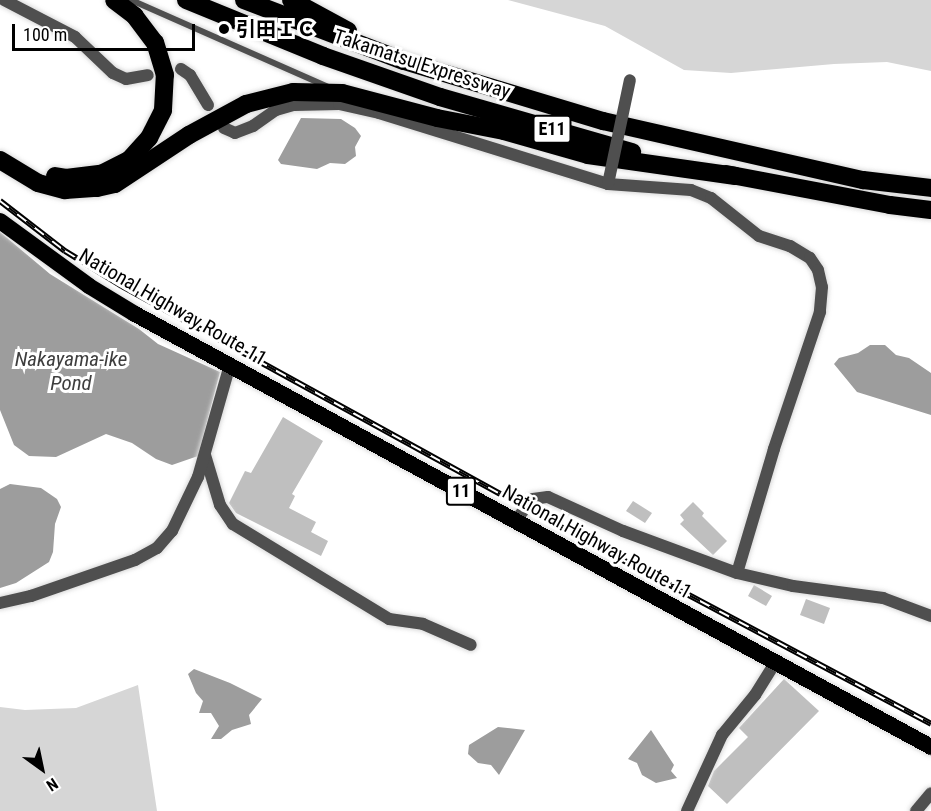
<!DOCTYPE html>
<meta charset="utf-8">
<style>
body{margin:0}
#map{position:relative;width:931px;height:811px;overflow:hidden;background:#fff;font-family:"Roboto Condensed","Noto Sans JP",sans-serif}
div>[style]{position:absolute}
.green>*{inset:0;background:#d6d6d6}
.water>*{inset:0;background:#9d9d9d}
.building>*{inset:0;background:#bfbfbf}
.roads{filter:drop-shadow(0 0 2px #dbdbdb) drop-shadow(0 0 2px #dbdbdb)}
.service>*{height:6px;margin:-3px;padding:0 3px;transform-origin:3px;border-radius:3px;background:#4f4f4f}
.minor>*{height:12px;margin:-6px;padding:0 6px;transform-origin:6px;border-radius:6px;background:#4f4f4f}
.trunk>*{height:16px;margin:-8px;padding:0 8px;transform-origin:8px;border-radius:8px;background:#000}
.motorway>*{height:18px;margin:-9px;padding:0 9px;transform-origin:9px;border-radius:9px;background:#000}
.rail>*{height:6px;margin-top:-3px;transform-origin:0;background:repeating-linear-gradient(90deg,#fff 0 11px,#000 0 22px);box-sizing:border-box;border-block:2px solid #000}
.minor-bridge>*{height:12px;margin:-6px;padding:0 6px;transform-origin:6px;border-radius:6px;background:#4f4f4f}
.dots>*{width:16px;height:16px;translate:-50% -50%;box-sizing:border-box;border:3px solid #fff;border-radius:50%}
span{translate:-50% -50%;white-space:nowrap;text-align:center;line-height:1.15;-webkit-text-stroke:6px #fff;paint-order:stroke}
.shield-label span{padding:2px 4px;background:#fff;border:2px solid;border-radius:4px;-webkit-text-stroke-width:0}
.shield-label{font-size:18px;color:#000;font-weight:700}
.poi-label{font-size:20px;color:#000;font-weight:700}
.left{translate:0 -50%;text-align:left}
.street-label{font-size:20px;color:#000}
.water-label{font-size:21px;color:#3e3e3e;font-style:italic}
.north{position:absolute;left:12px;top:739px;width:60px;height:60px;-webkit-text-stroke:4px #fff;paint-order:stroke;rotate:147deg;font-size:16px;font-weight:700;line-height:24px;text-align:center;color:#000}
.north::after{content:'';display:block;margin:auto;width:21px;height:27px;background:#000;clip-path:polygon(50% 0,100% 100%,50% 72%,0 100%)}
.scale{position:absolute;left:12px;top:24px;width:183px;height:27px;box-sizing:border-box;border:3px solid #000;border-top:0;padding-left:8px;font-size:18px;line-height:21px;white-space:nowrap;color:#000;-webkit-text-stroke:4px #fff;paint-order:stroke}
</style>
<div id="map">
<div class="green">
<div style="clip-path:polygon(508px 0,931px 0,931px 71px,887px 62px,834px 64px,731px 73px,684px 70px,605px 26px)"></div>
<div style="clip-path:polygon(138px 685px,157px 811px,0 811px,0 707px,25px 710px,76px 708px)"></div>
</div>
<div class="water">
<div style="clip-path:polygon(301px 118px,341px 119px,355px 128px,361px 136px,355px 147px,356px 156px,345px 164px,330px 163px,317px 169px,281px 164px,278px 160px)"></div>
<div style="clip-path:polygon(0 232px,50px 274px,139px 329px,158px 344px,220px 372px,198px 456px,172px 465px,156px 459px,132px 443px,106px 434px,56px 457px,29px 456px,14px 445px,0 410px)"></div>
<div style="clip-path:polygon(870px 345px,885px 345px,896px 355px,909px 358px,931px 373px,931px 415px,857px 392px,834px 364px,839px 358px,858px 353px)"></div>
<div style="clip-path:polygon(10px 484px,41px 488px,57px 499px,61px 507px,55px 524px,53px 552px,49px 562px,16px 583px,0 588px,0 489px)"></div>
<div style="clip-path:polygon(194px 669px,230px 683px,262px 699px,249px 715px,251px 724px,232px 730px,221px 739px,211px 739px,219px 726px,211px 713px,199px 713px,203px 701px,196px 693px,188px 674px)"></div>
<div style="clip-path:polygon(498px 727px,525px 730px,499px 775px,491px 765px,478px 763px,468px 754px,469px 745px)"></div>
<div style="clip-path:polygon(651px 730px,674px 765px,671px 771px,677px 778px,656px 783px,642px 775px,637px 763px,628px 759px)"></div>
</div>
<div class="building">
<div style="clip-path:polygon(283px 417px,323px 441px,292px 494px,295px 496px,289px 508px,316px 522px,311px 532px,328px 541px,321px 556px,236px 513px,229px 503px,245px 471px,251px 473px)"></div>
<div style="clip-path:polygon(633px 501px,652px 513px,645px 523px,626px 511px)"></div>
<div style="clip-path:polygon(693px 502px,704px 513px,702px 516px,727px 541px,713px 555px,680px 524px,684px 520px,680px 515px)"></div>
<div style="clip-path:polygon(754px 585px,772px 596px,766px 606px,748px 596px)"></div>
<div style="clip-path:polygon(806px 599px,830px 608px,824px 624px,800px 615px)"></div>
<div style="clip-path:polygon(784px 679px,819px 711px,727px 804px,708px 786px,714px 771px,748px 737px,739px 728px)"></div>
</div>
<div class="roads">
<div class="service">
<div style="left:131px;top:0;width:215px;rotate:23.8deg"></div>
</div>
<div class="minor">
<div style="left:4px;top:0;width:80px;rotate:27.5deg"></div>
<div style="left:75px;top:37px;width:52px;rotate:43.5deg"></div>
<div style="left:113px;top:73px;width:14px;rotate:25deg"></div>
<div style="left:126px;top:79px;width:22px;rotate:-10deg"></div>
<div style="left:181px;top:69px;width:11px;rotate:34deg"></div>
<div style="left:190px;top:75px;width:35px;rotate:59deg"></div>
<div style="left:224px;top:128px;width:12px;rotate:24deg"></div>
<div style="left:235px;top:133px;width:19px;rotate:-21deg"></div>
<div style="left:253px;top:126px;width:28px;rotate:-35deg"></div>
<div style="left:276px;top:110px;width:19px;rotate:-16deg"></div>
<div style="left:294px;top:105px;width:45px;rotate:-1.3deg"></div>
<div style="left:339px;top:104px;width:41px;rotate:12.7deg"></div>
<div style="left:379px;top:113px;width:240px;rotate:17.2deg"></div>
<div style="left:608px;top:184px;width:83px;rotate:4.1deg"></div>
<div style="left:691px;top:190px;width:22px;rotate:22deg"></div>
<div style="left:711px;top:198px;width:61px;rotate:38.4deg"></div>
<div style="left:759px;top:236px;width:33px;rotate:18deg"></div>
<div style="left:790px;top:246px;width:23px;rotate:31deg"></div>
<div style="left:810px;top:258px;width:14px;rotate:56deg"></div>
<div style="left:818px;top:270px;width:17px;rotate:77deg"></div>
<div style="left:822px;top:287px;width:25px;rotate:95deg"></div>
<div style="left:820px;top:312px;width:145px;rotate:108.6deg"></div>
<div style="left:774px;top:449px;width:129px;rotate:106.6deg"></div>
<div style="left:205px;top:455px;width:52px;rotate:73.3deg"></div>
<div style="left:220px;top:505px;width:23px;rotate:56deg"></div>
<div style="left:233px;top:524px;width:183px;rotate:31.3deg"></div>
<div style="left:389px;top:619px;width:34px;rotate:8deg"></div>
<div style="left:423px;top:624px;width:52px;rotate:23.6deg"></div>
<div style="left:515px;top:521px;width:28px;rotate:-51deg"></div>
<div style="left:533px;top:499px;width:15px;rotate:-8deg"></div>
<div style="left:548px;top:497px;width:82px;rotate:24.4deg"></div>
<div style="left:623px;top:531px;width:121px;rotate:20.2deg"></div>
<div style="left:737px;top:573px;width:57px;rotate:13.1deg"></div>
<div style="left:793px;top:586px;width:91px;rotate:7.6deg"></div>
<div style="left:883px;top:598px;width:51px;rotate:20.6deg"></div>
<div style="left:0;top:603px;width:32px;rotate:-13deg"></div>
<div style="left:31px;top:596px;width:110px;rotate:-19.1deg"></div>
<div style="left:135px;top:560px;width:25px;rotate:-29deg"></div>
<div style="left:157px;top:548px;width:23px;rotate:-49deg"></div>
<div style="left:172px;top:531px;width:60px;rotate:-64.3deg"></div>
<div style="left:198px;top:477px;width:116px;rotate:-74.1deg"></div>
<div style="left:687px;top:811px;width:84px;rotate:-65.3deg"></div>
<div style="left:722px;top:735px;width:52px;rotate:-50.5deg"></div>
<div style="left:755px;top:695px;width:39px;rotate:-58deg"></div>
<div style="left:916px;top:811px;width:23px;rotate:-50deg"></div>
</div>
<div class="trunk">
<div style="left:0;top:221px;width:110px;rotate:36.1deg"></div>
<div style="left:89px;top:286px;width:54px;rotate:31.3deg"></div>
<div style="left:135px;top:314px;width:906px;rotate:28.54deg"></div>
</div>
<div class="motorway">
<div style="left:186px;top:0;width:148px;rotate:22.2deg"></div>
<div style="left:323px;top:56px;width:124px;rotate:19.3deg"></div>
<div style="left:440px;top:97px;width:200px;rotate:16deg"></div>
<div style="left:244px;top:0;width:171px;rotate:20.9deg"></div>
<div style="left:404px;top:61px;width:208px;rotate:16.8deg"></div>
<div style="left:603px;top:121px;width:267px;rotate:12.8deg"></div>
<div style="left:863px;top:180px;width:68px;rotate:6.7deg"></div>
<div style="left:291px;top:0;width:65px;rotate:28.5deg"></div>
<div style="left:0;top:160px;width:44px;rotate:31.2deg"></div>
<div style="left:38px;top:183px;width:28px;rotate:15deg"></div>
<div style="left:65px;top:190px;width:32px;rotate:-4deg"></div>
<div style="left:97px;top:188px;width:18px;rotate:-13deg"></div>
<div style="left:115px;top:184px;width:89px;rotate:-33.5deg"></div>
<div style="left:189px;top:135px;width:65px;rotate:-28.5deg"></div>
<div style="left:246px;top:104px;width:49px;rotate:-14.3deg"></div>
<div style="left:293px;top:92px;width:49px;rotate:1.2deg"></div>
<div style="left:342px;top:93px;width:98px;rotate:14.7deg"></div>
<div style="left:437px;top:118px;width:68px;rotate:11deg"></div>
<div style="left:504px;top:131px;width:87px;rotate:15.9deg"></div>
<div style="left:588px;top:155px;width:149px;rotate:8.1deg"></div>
<div style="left:726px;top:174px;width:167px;rotate:10.7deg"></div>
<div style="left:890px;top:205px;width:41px;rotate:7deg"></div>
<div style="left:55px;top:176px;width:11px;rotate:10deg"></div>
<div style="left:66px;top:178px;width:35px;rotate:-7deg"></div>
<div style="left:101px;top:174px;width:31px;rotate:-27deg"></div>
<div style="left:129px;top:160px;width:30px;rotate:-48deg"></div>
<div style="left:149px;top:138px;width:31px;rotate:-63deg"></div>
<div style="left:163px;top:110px;width:35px;rotate:-87deg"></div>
<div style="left:165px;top:75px;width:34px;rotate:-107deg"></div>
<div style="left:155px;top:43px;width:34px;rotate:-127deg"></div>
<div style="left:135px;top:16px;width:26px;rotate:-143deg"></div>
</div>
</div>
<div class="rail">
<div style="left:0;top:201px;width:82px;rotate:37.6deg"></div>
<div style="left:65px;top:251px;width:67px;rotate:31.6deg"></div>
<div style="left:122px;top:286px;width:460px;rotate:28.8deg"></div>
<div style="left:525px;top:508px;width:460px;rotate:28deg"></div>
</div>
<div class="minor-bridge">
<div style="left:608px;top:184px;width:106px;rotate:-78.1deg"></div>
</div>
<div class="dots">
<div style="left:224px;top:29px;background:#000"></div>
</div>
<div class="shield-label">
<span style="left:552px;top:129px">E11</span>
<span style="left:461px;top:491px">11</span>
</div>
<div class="poi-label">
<span class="left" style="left:236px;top:29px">引田ＩＣ</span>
</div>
<div class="street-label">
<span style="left:422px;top:64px;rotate:18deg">Takamatsu Expressway</span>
<span style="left:173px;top:307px;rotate:30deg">National Highway Route 11</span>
<span style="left:597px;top:542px;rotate:29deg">National Highway Route 11</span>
</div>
<div class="water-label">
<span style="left:71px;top:371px">Nakayama-ike<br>Pond</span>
</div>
<div class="north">N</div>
<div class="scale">100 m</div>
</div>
